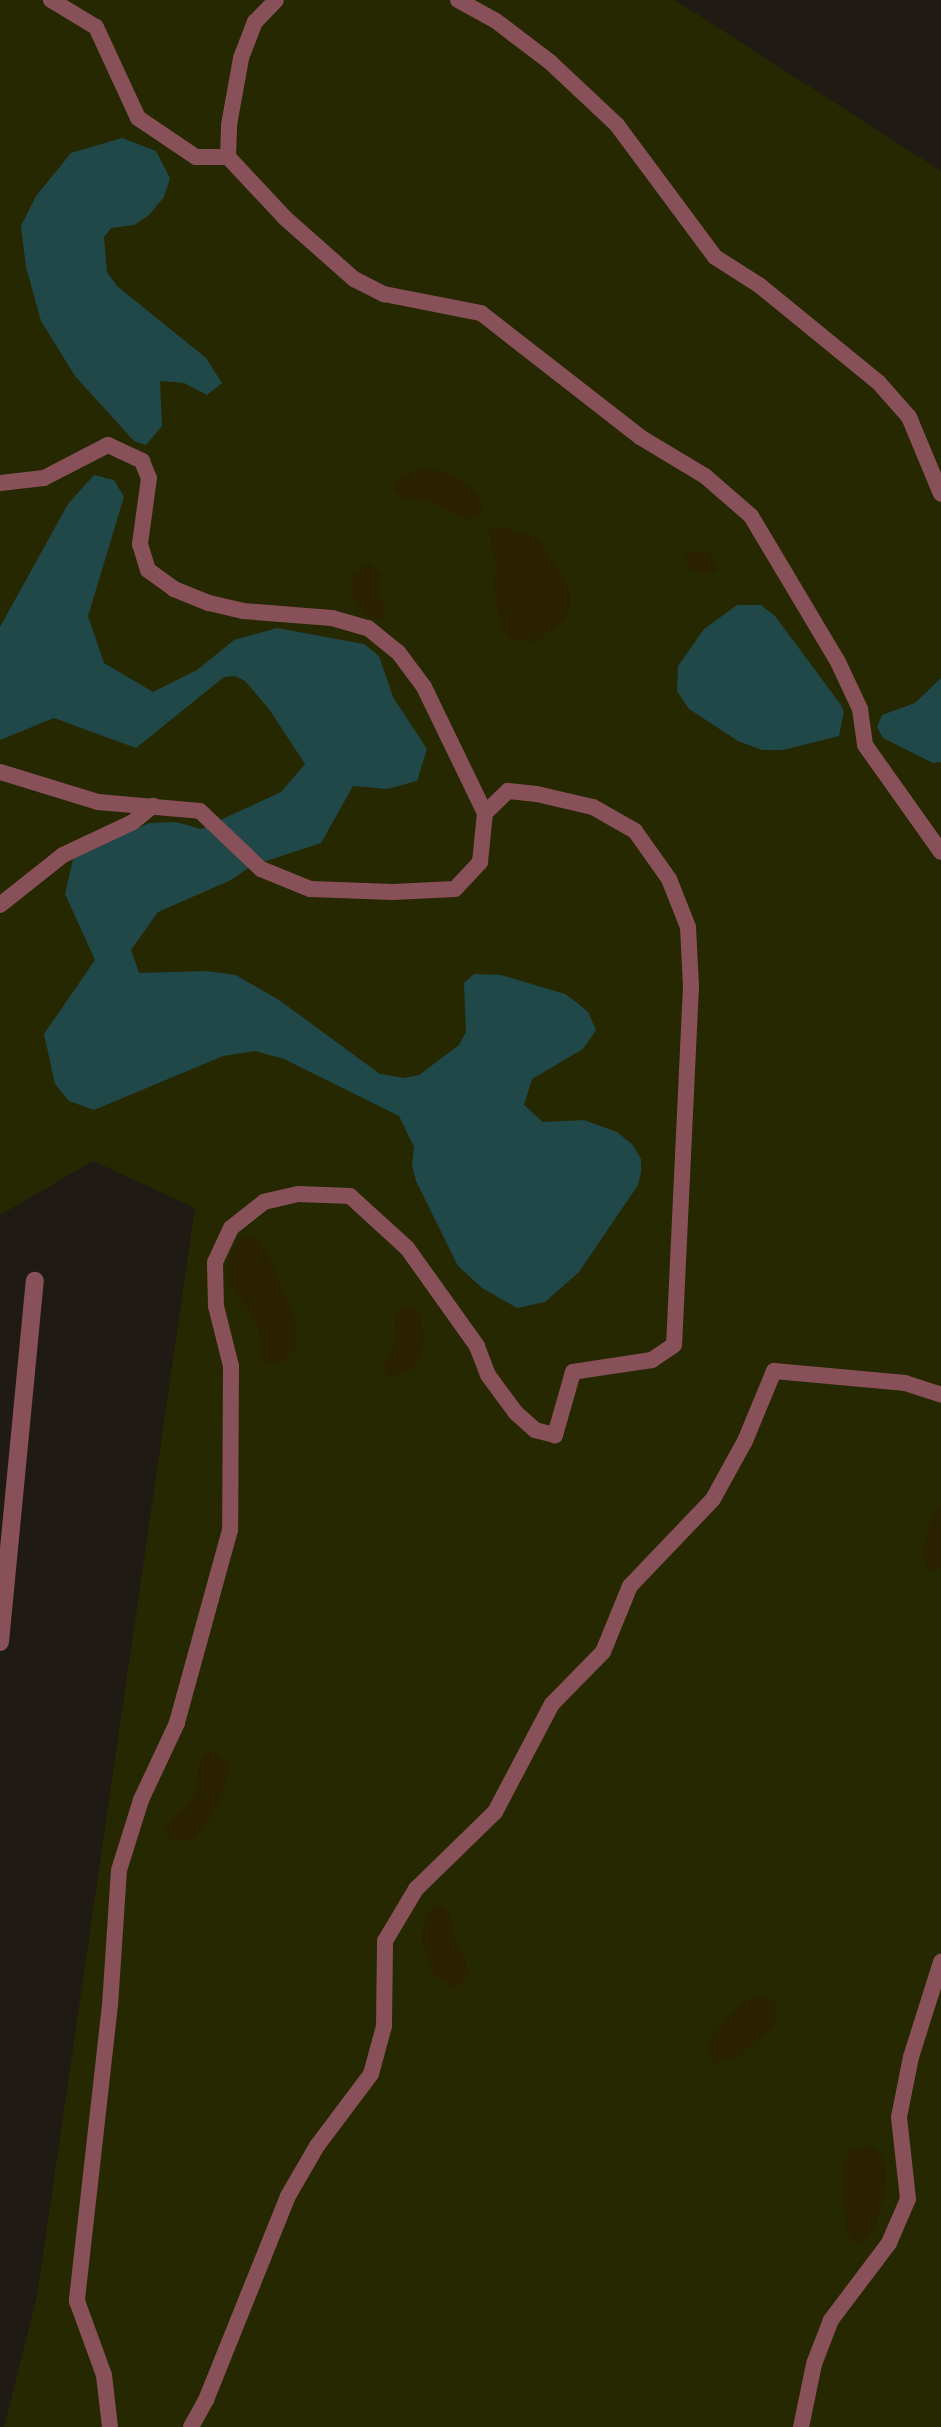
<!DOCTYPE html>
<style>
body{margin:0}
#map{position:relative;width:941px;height:2427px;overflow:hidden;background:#1f1a13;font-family:"IBM Plex Sans",sans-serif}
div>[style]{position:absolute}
.green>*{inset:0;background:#262802}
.sand>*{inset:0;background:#2a2101}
.water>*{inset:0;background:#214849}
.service>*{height:16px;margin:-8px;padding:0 8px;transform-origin:8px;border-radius:8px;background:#885058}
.minor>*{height:18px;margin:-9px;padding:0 9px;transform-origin:9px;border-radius:9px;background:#885058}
span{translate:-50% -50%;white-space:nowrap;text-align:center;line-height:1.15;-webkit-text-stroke:7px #070604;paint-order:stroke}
</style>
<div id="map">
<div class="green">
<div style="clip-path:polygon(0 0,675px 0,941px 171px,941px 2427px,4px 2427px,37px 2296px,195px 1208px,93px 1161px,0 1215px)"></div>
</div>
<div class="sand">
<div style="clip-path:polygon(429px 469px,448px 473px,472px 489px,482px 501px,482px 514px,467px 520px,432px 502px,402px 498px,393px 488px,403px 474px)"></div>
<div style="clip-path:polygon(496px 526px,529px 534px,540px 541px,571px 592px,567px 618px,535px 642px,509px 639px,501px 630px,494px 586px,496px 561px,488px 531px)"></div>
<div style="clip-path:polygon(695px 551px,711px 554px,717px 571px,700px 574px,688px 568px,685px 556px)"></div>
<div style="clip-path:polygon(369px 563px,384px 575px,376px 591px,386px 610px,381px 620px,364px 615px,352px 594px,352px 574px)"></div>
<div style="clip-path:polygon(251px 1237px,259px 1242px,273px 1265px,295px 1319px,297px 1346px,283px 1362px,269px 1364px,262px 1358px,257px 1322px,230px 1283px,227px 1267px,232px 1250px,241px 1238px)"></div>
<div style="clip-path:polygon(404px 1305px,419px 1311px,425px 1341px,413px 1369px,393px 1378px,386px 1374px,384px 1364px,396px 1340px,394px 1319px)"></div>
<div style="clip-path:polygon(941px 1507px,941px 1568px,931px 1571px,926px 1567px,924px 1552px,931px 1517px)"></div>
<div style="clip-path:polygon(210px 1750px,228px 1764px,222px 1796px,203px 1831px,191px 1841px,172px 1841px,163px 1827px,195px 1795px,200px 1758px)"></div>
<div style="clip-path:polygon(438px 1904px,450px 1913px,452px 1932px,466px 1959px,467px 1976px,456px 1988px,433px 1974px,422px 1940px,425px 1916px)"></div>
<div style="clip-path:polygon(760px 1995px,775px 2003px,776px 2023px,737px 2057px,715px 2064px,708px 2046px,714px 2034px,743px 2002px)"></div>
<div style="clip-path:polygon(870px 2145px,881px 2154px,887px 2177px,875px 2230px,861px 2244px,853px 2242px,846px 2229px,844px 2164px,851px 2150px)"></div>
</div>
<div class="water">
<div style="clip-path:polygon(122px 138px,156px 151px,170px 178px,164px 197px,149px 215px,134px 225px,111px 228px,104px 237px,107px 272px,117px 286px,206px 358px,222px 383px,207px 395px,184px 383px,160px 381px,162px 426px,146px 445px,134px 441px,75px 376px,41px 321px,26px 267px,21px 226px,36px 196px,71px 153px)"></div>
<div style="clip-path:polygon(94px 475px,114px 480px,124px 497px,88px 616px,104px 663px,153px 692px,197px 670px,234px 640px,277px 628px,364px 644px,379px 656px,393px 697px,427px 749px,417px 781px,387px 789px,353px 786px,321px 843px,251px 866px,231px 880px,158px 912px,131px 950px,139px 973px,207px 971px,236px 975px,279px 1000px,380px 1074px,405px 1078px,419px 1075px,459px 1045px,466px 1032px,464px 983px,474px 974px,501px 975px,565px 994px,576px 1002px,588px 1012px,596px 1030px,583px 1049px,532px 1079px,524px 1105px,543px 1122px,584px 1120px,617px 1132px,632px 1144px,641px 1159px,641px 1172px,638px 1185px,579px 1272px,545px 1302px,517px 1308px,482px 1288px,458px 1266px,416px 1181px,412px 1166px,414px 1147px,399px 1116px,284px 1059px,255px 1051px,223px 1056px,94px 1110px,69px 1101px,55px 1084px,44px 1034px,95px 960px,65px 894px,73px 859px,149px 823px,176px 822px,201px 829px,281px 792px,305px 764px,269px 709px,245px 681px,235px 676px,224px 677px,136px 748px,54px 718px,0 740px,0 627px,68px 504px)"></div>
<div style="clip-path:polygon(737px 605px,761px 605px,775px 616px,841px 705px,844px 712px,839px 736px,783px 750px,762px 750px,738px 741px,689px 709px,677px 691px,678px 666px,704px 629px)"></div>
<div style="clip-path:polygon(941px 678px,941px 762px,933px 763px,883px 738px,877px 727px,882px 715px,915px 703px)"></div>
</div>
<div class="service">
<div style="left:51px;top:0;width:52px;rotate:31deg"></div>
<div style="left:96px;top:27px;width:100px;rotate:65.2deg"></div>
<div style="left:138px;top:118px;width:70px;rotate:33.9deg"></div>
<div style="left:196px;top:157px;width:32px"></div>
<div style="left:228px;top:157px;width:32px;rotate:-88deg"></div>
<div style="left:229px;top:125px;width:68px;rotate:-79.8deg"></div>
<div style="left:241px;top:58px;width:39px;rotate:-69deg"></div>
<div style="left:255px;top:22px;width:30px;rotate:-46deg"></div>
<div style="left:458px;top:0;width:43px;rotate:28.9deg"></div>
<div style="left:496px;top:21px;width:68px;rotate:37.2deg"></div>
<div style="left:550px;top:62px;width:92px;rotate:43.2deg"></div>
<div style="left:617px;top:125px;width:164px;rotate:53.4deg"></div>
<div style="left:715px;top:257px;width:52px;rotate:32.5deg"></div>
<div style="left:759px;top:285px;width:155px;rotate:39.2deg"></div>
<div style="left:879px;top:383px;width:45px;rotate:48.6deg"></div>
<div style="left:909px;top:417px;width:83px;rotate:67.4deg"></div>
<div style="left:228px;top:157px;width:83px;rotate:46.9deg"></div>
<div style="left:285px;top:218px;width:92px;rotate:41.5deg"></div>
<div style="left:354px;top:279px;width:34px;rotate:27deg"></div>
<div style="left:384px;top:294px;width:99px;rotate:11.1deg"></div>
<div style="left:481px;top:313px;width:202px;rotate:37.9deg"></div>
<div style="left:640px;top:437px;width:76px;rotate:31deg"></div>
<div style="left:705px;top:476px;width:61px;rotate:41deg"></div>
<div style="left:751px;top:516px;width:170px;rotate:59.2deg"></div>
<div style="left:838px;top:662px;width:52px;rotate:64.9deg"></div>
<div style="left:860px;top:709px;width:36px;rotate:82deg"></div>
<div style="left:865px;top:745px;width:131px;rotate:54.6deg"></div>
<div style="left:0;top:483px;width:44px;rotate:-6.5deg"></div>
<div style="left:44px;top:478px;width:72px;rotate:-27.3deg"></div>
<div style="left:108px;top:445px;width:38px;rotate:25deg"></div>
<div style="left:142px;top:461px;width:18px;rotate:68deg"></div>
<div style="left:149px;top:478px;width:67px;rotate:97.8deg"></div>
<div style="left:140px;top:544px;width:27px;rotate:73deg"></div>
<div style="left:148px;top:570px;width:32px;rotate:36deg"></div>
<div style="left:174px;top:589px;width:38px;rotate:22deg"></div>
<div style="left:209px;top:603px;width:35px;rotate:13deg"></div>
<div style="left:243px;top:611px;width:89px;rotate:4.5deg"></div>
<div style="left:332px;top:618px;width:37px;rotate:16deg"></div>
<div style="left:368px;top:628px;width:38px;rotate:39deg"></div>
<div style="left:398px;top:652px;width:44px;rotate:53.4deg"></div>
<div style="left:424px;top:687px;width:140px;rotate:64.2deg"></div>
<div style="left:0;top:772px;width:102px;rotate:17deg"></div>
<div style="left:98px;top:802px;width:102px;rotate:5deg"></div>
<div style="left:200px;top:811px;width:84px;rotate:43.6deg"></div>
<div style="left:261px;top:869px;width:53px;rotate:22.2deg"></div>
<div style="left:310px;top:889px;width:83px;rotate:2.1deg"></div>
<div style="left:393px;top:892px;width:62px;rotate:-2.8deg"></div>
<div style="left:455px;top:889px;width:37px;rotate:-47deg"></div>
<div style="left:480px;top:862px;width:49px;rotate:-84.2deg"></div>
<div style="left:485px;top:813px;width:32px;rotate:-44deg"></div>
<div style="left:508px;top:791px;width:29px;rotate:6deg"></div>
<div style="left:537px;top:794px;width:57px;rotate:13.1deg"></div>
<div style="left:593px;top:807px;width:48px;rotate:29.7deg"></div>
<div style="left:635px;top:831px;width:59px;rotate:54.7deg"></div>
<div style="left:669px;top:879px;width:52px;rotate:68.4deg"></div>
<div style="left:688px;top:927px;width:59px;rotate:87.1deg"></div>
<div style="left:691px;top:986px;width:359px;rotate:92.7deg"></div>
<div style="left:674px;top:1345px;width:27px;rotate:146deg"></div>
<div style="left:652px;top:1360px;width:80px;rotate:171.4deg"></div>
<div style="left:573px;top:1372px;width:66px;rotate:105.9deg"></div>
<div style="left:555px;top:1435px;width:21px;rotate:-166deg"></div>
<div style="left:535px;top:1430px;width:25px;rotate:-138deg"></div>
<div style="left:516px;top:1413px;width:47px;rotate:-126.4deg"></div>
<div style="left:488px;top:1375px;width:31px;rotate:-111deg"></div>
<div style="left:477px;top:1346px;width:120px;rotate:-125.5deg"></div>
<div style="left:407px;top:1248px;width:77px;rotate:-137.6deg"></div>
<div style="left:350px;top:1196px;width:52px;rotate:-177.8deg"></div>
<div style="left:298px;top:1194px;width:35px;rotate:167deg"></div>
<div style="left:264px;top:1202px;width:42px;rotate:141.8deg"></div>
<div style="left:231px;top:1228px;width:38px;rotate:115deg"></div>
<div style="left:215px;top:1263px;width:43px;rotate:88.7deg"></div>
<div style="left:216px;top:1306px;width:62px;rotate:76deg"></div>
<div style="left:231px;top:1366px;width:164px;rotate:90.3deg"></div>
<div style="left:230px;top:1530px;width:200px;rotate:105.4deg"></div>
<div style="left:177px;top:1723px;width:85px;rotate:115.1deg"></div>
<div style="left:141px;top:1800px;width:73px;rotate:107.4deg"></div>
<div style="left:119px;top:1870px;width:135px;rotate:93.8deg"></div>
<div style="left:110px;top:2005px;width:298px;rotate:96.4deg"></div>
<div style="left:77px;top:2301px;width:79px;rotate:70deg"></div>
<div style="left:104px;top:2375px;width:52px;rotate:83.4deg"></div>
<div style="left:0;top:905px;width:80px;rotate:-38.4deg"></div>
<div style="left:63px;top:855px;width:77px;rotate:-25.2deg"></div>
<div style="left:133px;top:822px;width:26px;rotate:-39deg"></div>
<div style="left:191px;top:2427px;width:31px;rotate:-61deg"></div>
<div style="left:206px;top:2400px;width:220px;rotate:-68.1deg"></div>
<div style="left:288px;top:2196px;width:58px;rotate:-59.9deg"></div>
<div style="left:317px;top:2146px;width:90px;rotate:-53.1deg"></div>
<div style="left:371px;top:2074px;width:50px;rotate:-74.8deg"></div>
<div style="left:384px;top:2026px;width:85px;rotate:-89.3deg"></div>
<div style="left:385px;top:1941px;width:61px;rotate:-59.2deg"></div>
<div style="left:416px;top:1889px;width:110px;rotate:-44.3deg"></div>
<div style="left:495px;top:1812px;width:122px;rotate:-62.2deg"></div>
<div style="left:552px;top:1704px;width:73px;rotate:-45.6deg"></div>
<div style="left:603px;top:1652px;width:71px;rotate:-67.8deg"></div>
<div style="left:630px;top:1586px;width:120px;rotate:-46.3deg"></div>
<div style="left:713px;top:1499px;width:66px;rotate:-61.1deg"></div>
<div style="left:745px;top:1441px;width:76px;rotate:-67.5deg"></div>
<div style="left:774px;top:1371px;width:132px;rotate:5.2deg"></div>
<div style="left:905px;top:1383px;width:38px;rotate:18deg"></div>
<div style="left:801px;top:2427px;width:64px;rotate:-78.3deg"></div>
<div style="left:814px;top:2364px;width:47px;rotate:-68.9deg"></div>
<div style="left:831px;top:2320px;width:96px;rotate:-53deg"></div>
<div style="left:889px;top:2243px;width:48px;rotate:-66.6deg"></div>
<div style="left:908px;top:2199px;width:82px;rotate:-96.3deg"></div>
<div style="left:899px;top:2117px;width:61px;rotate:-78.7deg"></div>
<div style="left:911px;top:2057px;width:100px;rotate:-72.5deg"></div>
</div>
<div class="minor">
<div style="left:0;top:1642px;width:363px;rotate:-84.5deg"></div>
</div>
</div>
